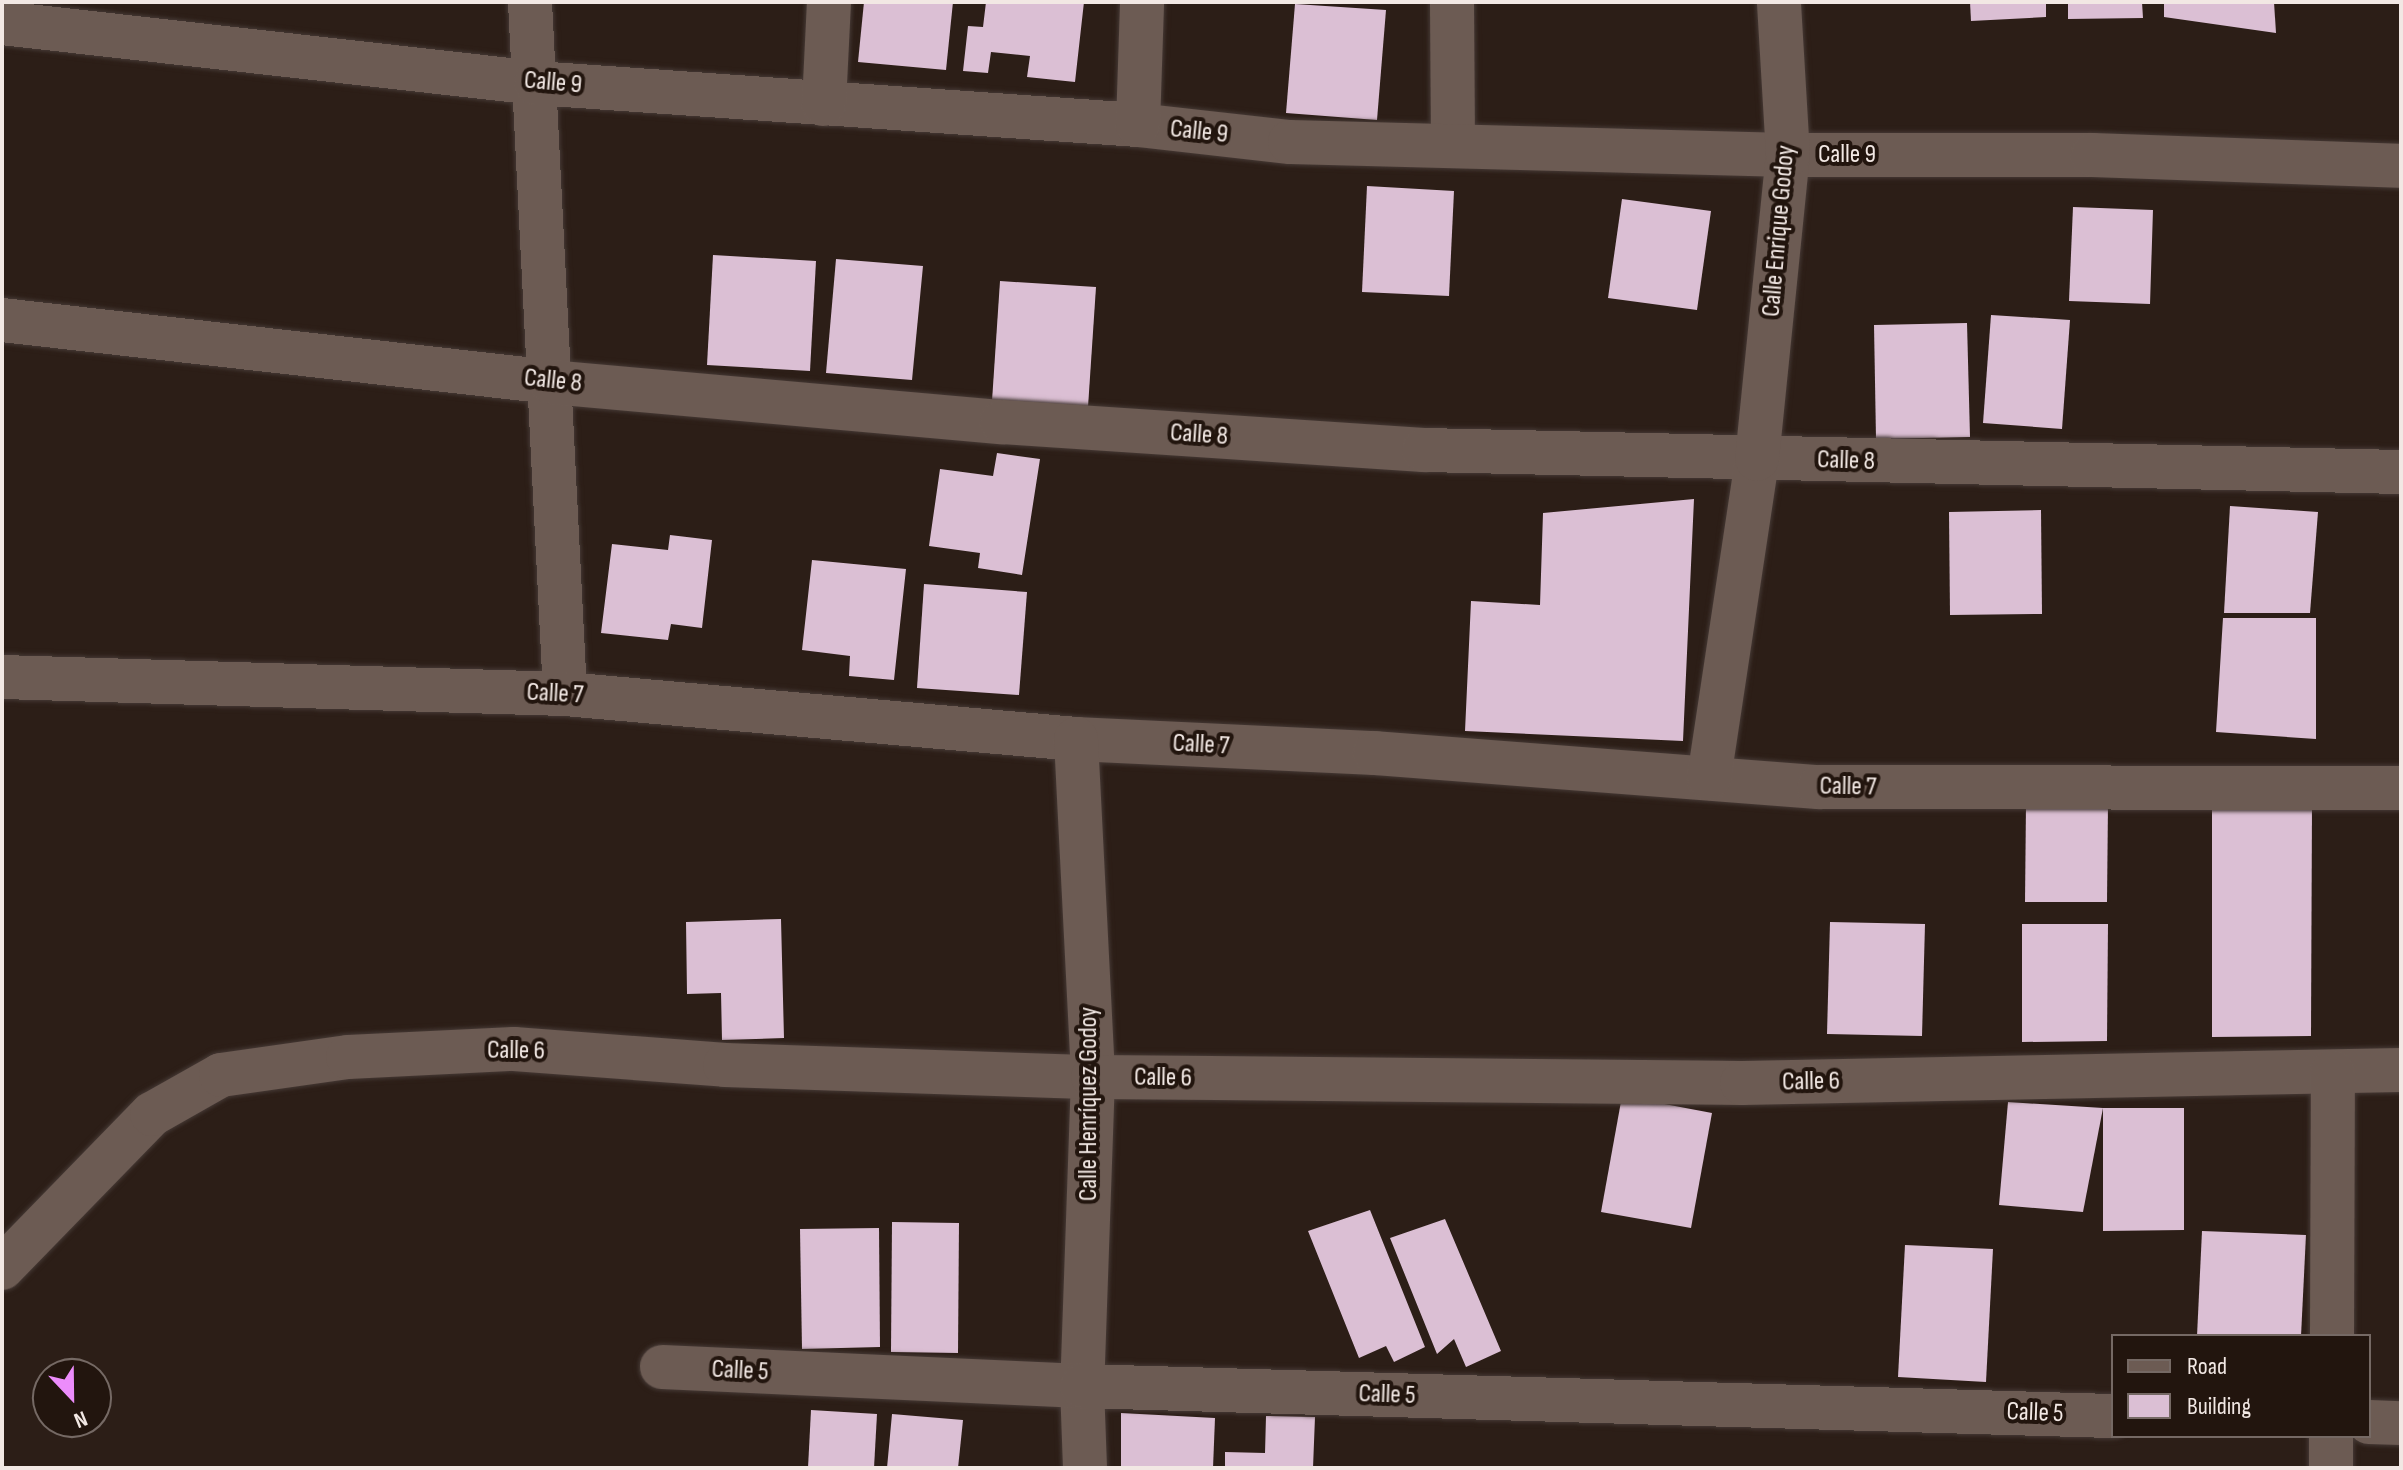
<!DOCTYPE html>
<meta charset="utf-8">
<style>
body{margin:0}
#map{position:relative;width:2403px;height:1470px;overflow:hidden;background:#2c1e17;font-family:"Sofia Sans Condensed",sans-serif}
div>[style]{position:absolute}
.building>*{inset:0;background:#dbbfd4}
.roads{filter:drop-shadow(0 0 2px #453935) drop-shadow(0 0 2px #453935)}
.street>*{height:44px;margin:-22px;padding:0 22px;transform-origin:22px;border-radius:22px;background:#6c5b53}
span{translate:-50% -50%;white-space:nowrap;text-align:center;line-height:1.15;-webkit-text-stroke:8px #22150e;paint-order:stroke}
.street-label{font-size:26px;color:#f2e8e4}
.frame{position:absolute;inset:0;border:4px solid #f2e8e4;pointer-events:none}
.legend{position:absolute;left:2111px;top:1334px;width:260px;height:104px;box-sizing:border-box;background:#22150e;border:2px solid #756964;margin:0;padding:10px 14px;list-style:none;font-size:24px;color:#f2e8e4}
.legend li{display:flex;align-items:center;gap:16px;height:40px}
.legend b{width:40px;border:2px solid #756964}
.north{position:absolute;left:32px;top:1358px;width:80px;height:80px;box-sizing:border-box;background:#22150e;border:2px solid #756964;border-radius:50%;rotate:158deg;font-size:22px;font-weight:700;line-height:32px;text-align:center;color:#f2e8e4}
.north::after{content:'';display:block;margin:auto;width:28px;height:36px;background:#ec8cfb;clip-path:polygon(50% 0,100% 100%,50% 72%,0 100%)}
</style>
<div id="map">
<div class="building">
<div style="clip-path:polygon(864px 2px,953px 2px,946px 70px,858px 62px)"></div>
<div style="clip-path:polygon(986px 2px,1084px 2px,1075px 82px,1027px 77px,1030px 56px,991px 52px,988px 73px,963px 71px,968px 26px,983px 27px)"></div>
<div style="clip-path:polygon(1970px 2px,2046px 2px,2046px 17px,1971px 21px)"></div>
<div style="clip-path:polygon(2068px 2px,2142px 2px,2143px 18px,2068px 19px)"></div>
<div style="clip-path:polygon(2164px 2px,2274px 2px,2276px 33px,2164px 17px)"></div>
<div style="clip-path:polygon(1295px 4px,1386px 10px,1377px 120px,1286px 113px)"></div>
<div style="clip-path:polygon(1367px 186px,1454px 191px,1449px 296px,1362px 292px)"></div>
<div style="clip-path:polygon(1622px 199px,1711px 211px,1697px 310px,1608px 298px)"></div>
<div style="clip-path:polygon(2073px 207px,2153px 210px,2150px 304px,2069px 301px)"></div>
<div style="clip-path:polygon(713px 255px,816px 261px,810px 371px,707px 365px)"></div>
<div style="clip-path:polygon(836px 259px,923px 266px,912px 380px,826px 373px)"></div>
<div style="clip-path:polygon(1000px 281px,1096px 287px,1088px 407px,992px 401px)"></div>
<div style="clip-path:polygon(1991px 315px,2070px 320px,2062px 429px,1983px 423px)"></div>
<div style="clip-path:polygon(1967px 323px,1970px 437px,1876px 439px,1874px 325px)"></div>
<div style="clip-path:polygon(997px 453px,1040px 459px,1022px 575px,978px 568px,980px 553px,929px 546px,940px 469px,993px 476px)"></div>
<div style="clip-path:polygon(1694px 499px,1683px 741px,1465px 731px,1471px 601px,1540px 605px,1543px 513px)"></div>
<div style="clip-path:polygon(2230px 506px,2318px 512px,2310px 613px,2224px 613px)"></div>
<div style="clip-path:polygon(2041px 510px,2042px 614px,1950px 615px,1949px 512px)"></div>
<div style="clip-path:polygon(670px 535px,712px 540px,702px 628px,671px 624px,668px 640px,601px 633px,612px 544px,668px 550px)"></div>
<div style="clip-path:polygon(812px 560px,906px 569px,894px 680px,849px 676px,850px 656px,802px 650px)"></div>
<div style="clip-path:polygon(924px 584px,1027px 592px,1019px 695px,917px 688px)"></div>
<div style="clip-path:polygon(2223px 618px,2316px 618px,2316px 739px,2216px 732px)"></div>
<div style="clip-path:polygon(2026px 803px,2108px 803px,2107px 902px,2025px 902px)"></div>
<div style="clip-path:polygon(2212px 804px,2312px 804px,2311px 1036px,2212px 1037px)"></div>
<div style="clip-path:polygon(781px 919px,784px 1038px,722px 1040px,721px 993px,687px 994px,686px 922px)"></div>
<div style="clip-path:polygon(1830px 922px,1925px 924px,1922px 1036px,1827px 1034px)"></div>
<div style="clip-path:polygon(2022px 924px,2108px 924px,2107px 1041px,2022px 1042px)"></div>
<div style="clip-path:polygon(1622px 1096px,1712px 1113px,1691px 1228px,1601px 1212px)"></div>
<div style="clip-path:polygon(2008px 1102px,2103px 1108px,2083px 1212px,1999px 1205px)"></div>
<div style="clip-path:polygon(2103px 1108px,2184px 1108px,2184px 1230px,2103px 1231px)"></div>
<div style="clip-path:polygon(1370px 1210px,1425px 1347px,1394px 1362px,1386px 1346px,1359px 1358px,1308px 1231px)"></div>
<div style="clip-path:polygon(1445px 1219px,1501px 1351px,1466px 1367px,1454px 1339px,1437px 1354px,1390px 1238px)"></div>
<div style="clip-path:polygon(892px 1222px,959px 1223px,958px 1353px,891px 1352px)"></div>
<div style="clip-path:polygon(879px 1228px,880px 1347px,802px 1349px,800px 1229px)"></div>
<div style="clip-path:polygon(2202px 1231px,2306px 1235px,2301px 1336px,2197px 1336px)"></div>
<div style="clip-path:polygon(1905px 1245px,1993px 1249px,1986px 1382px,1898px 1377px)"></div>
<div style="clip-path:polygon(811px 1410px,877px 1414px,874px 1468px,808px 1468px)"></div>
<div style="clip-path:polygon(1121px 1413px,1215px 1418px,1213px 1468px,1121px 1468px)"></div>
<div style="clip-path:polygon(892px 1414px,963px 1420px,958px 1468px,887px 1468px)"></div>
<div style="clip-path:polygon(1266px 1416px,1315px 1417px,1313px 1468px,1225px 1468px,1225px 1452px,1265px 1453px)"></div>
</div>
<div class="roads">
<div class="street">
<div style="left:530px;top:2px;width:693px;rotate:87.1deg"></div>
<div style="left:1452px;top:2px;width:143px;rotate:89.6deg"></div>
<div style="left:2px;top:23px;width:537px;rotate:6.41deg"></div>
<div style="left:536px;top:83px;width:603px;rotate:3.99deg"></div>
<div style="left:1138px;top:125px;width:153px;rotate:6.4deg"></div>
<div style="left:1290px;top:142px;width:498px;rotate:1.5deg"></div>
<div style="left:1788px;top:155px;width:305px"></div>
<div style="left:2093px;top:155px;width:308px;rotate:2deg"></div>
<div style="left:824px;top:104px;width:102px;rotate:-87.2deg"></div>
<div style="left:1138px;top:125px;width:123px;rotate:-88.1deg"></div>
<div style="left:2px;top:320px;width:552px;rotate:6.44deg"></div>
<div style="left:551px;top:382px;width:453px;rotate:5.1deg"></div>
<div style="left:1002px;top:422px;width:423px;rotate:3.8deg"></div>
<div style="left:1424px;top:450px;width:977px;rotate:1.29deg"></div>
<div style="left:2px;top:677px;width:563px;rotate:1.73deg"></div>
<div style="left:565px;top:694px;width:513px;rotate:5.03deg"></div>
<div style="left:1076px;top:739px;width:299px;rotate:2.7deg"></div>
<div style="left:1375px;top:753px;width:445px;rotate:4.4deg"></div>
<div style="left:1819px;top:787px;width:582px;rotate:0.1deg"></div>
<div style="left:1076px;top:739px;width:338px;rotate:87.1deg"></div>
<div style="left:1093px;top:1077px;width:309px;rotate:92deg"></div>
<div style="left:1082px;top:1386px;width:82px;rotate:87.9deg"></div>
<div style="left:1709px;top:778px;width:323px;rotate:-81.4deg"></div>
<div style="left:1757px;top:459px;width:306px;rotate:-84.2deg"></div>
<div style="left:1788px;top:155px;width:153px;rotate:-93.4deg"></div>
<div style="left:2px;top:1268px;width:215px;rotate:-45.8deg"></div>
<div style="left:152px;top:1114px;width:79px;rotate:-29.5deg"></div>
<div style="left:221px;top:1075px;width:128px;rotate:-8.1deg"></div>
<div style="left:348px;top:1057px;width:166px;rotate:-2.8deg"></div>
<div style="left:514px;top:1049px;width:212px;rotate:4.3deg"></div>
<div style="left:725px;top:1065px;width:368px;rotate:1.9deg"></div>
<div style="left:1093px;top:1077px;width:649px;rotate:0.53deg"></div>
<div style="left:1742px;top:1083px;width:659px;rotate:-1.13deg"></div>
<div style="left:2332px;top:1336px;width:264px;rotate:-89.8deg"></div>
<div style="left:662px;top:1367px;width:420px;rotate:2.6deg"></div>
<div style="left:1082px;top:1386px;width:1031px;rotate:1.67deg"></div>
<div style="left:2369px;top:1422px;width:32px;rotate:2deg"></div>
<div style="left:2331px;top:1468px;width:32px;rotate:-90deg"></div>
</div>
</div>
<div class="street-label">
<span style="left:553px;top:83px;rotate:5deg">Calle 9</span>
<span style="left:1199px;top:132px;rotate:6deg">Calle 9</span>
<span style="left:1847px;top:155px">Calle 9</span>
<span style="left:1779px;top:231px;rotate:-85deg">Calle Enrique Godoy</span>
<span style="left:553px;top:381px;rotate:6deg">Calle 8</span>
<span style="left:1199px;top:435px;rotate:4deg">Calle 8</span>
<span style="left:1846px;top:461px;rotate:2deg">Calle 8</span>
<span style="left:555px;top:694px;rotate:3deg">Calle 7</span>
<span style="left:1201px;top:745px;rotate:3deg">Calle 7</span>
<span style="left:1848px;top:787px;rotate:1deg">Calle 7</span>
<span style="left:516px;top:1051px;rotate:1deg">Calle 6</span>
<span style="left:1163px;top:1078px;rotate:1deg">Calle 6</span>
<span style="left:1811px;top:1082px;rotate:-1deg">Calle 6</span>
<span style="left:1089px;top:1104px;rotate:-90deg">Calle Henríquez Godoy</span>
<span style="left:740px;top:1371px;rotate:3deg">Calle 5</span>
<span style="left:1387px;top:1395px;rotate:2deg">Calle 5</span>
<span style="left:2035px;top:1413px;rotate:2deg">Calle 5</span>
</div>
<div class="frame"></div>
<ul class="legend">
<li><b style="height:10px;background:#6c5b53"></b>Road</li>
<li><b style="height:22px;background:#dbbfd4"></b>Building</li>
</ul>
<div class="north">N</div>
</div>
